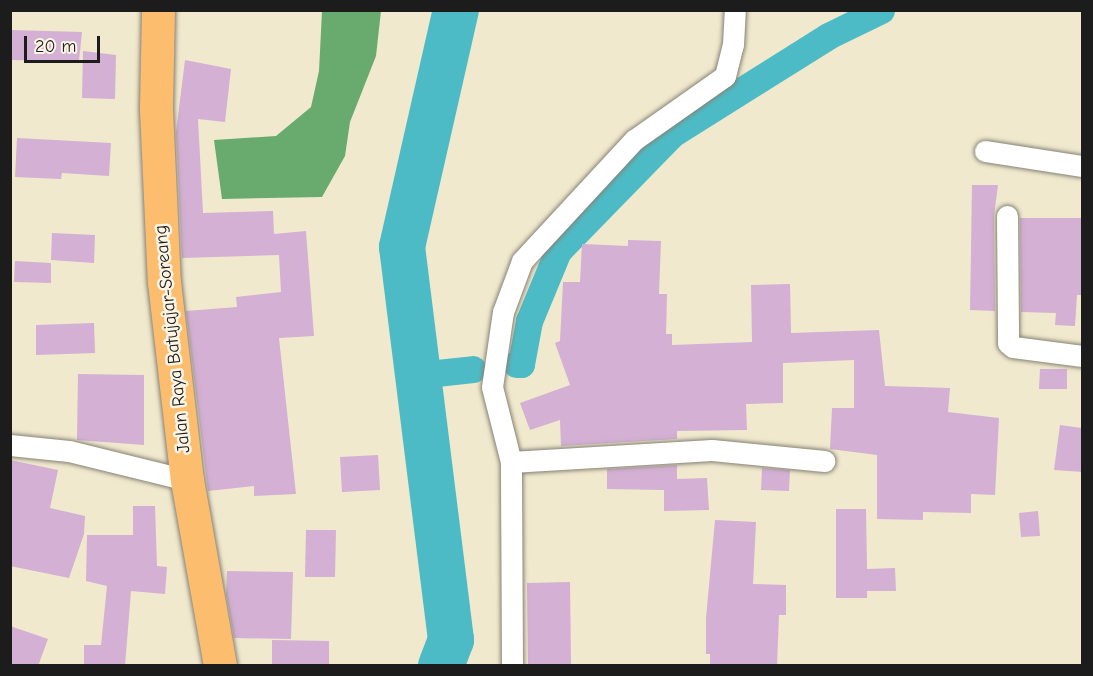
<!DOCTYPE html>
<style>
body{margin:0}
#map{position:relative;width:1093px;height:676px;overflow:hidden;background:#f0e9ce;font-family:"Comic Neue",sans-serif}
div>[style]{position:absolute}
.forest>*{inset:0;background:#69aa6e}
.canal>*{height:27px;margin:-13.5px;padding:0 13.5px;transform-origin:13.5px;border-radius:13.5px;background:#4dbbc6}
.river>*{height:46px;margin:-23px;padding:0 23px;transform-origin:23px;border-radius:23px;background:#4dbbc6}
.building>*{inset:0;background:#d3b0d4}
.roads{filter:drop-shadow(0 0 2px #868275) drop-shadow(0 0 2px #868275)}
.street>*{height:21px;margin:-10.5px;padding:0 10.5px;transform-origin:10.5px;border-radius:10.5px;background:#fff}
.highway>*{height:33px;margin:-16.5px;padding:0 16.5px;transform-origin:16.5px;border-radius:16.5px;background:#fcbd6f}
span{translate:-50% -50%;white-space:nowrap;text-align:center;line-height:1.15;-webkit-text-stroke:5px #fcf5e5;paint-order:stroke}
.street-label{font-size:18px;color:#1c1c1c}
.frame{position:absolute;inset:0;border:12px solid #1c1c1c;pointer-events:none}
.scale{position:absolute;left:24px;top:36px;width:76px;height:27px;box-sizing:border-box;border:3px solid #1c1c1c;border-top:0;padding-left:8px;font-size:18px;line-height:21px;white-space:nowrap;color:#1c1c1c;-webkit-text-stroke:4px #fcf5e5;paint-order:stroke}
</style>
<div id="map">
<div class="forest">
<div style="clip-path:polygon(322px 11px,381px 11px,376px 56px,350px 122px,345px 156px,322px 197px,222px 199px,214px 140px,276px 136px,311px 107px,319px 71px)"></div>
</div>
<div class="canal">
<div style="left:516px;top:364px;width:5px"></div>
<div style="left:521px;top:364px;width:44px;rotate:-79.5deg"></div>
<div style="left:529px;top:321px;width:76px;rotate:-67.5deg"></div>
<div style="left:558px;top:251px;width:163px;rotate:-45.7deg"></div>
<div style="left:672px;top:134px;width:184px;rotate:-32.1deg"></div>
<div style="left:828px;top:36px;width:59px;rotate:-26.1deg"></div>
<div style="left:418px;top:375px;width:55px;rotate:-6.2deg"></div>
</div>
<div class="river">
<div style="left:441px;top:666px;width:28px;rotate:-69deg"></div>
<div style="left:451px;top:640px;width:396px;rotate:-97.1deg"></div>
<div style="left:402px;top:247px;width:243px;rotate:-77.2deg"></div>
</div>
<div class="building">
<div style="clip-path:polygon(10px 30px,82px 32px,79px 61px,10px 60px)"></div>
<div style="clip-path:polygon(83px 51px,116px 55px,115px 99px,82px 98px)"></div>
<div style="clip-path:polygon(185px 60px,231px 69px,225px 122px,198px 119px,203px 213px,273px 211px,274px 234px,306px 231px,314px 336px,279px 338px,296px 494px,254px 496px,254px 486px,208px 491px,186px 311px,237px 307px,236px 297px,281px 292px,279px 255px,182px 258px,176px 132px)"></div>
<div style="clip-path:polygon(17px 138px,111px 143px,109px 176px,62px 173px,61px 179px,15px 177px)"></div>
<div style="clip-path:polygon(972px 185px,998px 185px,994px 216px,995px 311px,970px 310px)"></div>
<div style="clip-path:polygon(1020px 218px,1083px 218px,1083px 295px,1077px 295px,1075px 326px,1055px 325px,1056px 313px,1021px 312px)"></div>
<div style="clip-path:polygon(52px 233px,95px 235px,94px 263px,51px 260px)"></div>
<div style="clip-path:polygon(628px 240px,661px 241px,659px 294px,667px 294px,666px 334px,672px 334px,672px 345px,752px 342px,751px 285px,790px 284px,791px 333px,879px 330px,885px 386px,950px 388px,948px 412px,999px 418px,995px 495px,971px 494px,971px 513px,923px 512px,923px 520px,877px 519px,877px 455px,830px 449px,832px 408px,854px 408px,854px 360px,783px 363px,783px 403px,746px 404px,747px 430px,677px 431px,677px 439px,561px 446px,560px 420px,530px 430px,520px 403px,570px 385px,555px 343px,560px 341px,563px 282px,580px 282px,582px 244px,628px 246px)"></div>
<div style="clip-path:polygon(15px 261px,51px 263px,51px 283px,14px 282px)"></div>
<div style="clip-path:polygon(94px 323px,95px 353px,36px 355px,36px 325px)"></div>
<div style="clip-path:polygon(1040px 369px,1067px 369px,1067px 389px,1039px 389px)"></div>
<div style="clip-path:polygon(78px 374px,144px 375px,144px 445px,77px 440px)"></div>
<div style="clip-path:polygon(1060px 425px,1082px 428px,1083px 472px,1054px 470px)"></div>
<div style="clip-path:polygon(378px 455px,380px 490px,342px 492px,340px 457px)"></div>
<div style="clip-path:polygon(10px 460px,58px 470px,50px 508px,85px 516px,84px 534px,69px 578px,10px 566px)"></div>
<div style="clip-path:polygon(677px 465px,677px 479px,707px 478px,709px 510px,664px 511px,664px 490px,607px 489px,607px 469px)"></div>
<div style="clip-path:polygon(762px 468px,790px 470px,789px 491px,761px 490px)"></div>
<div style="clip-path:polygon(133px 506px,155px 506px,157px 566px,167px 567px,165px 594px,131px 591px,125px 666px,84px 666px,84px 645px,101px 645px,107px 586px,86px 581px,87px 535px,133px 535px)"></div>
<div style="clip-path:polygon(836px 509px,866px 509px,867px 569px,895px 568px,896px 591px,867px 591px,867px 598px,836px 598px)"></div>
<div style="clip-path:polygon(1038px 511px,1040px 536px,1021px 537px,1019px 513px)"></div>
<div style="clip-path:polygon(715px 520px,756px 522px,753px 584px,786px 585px,786px 615px,779px 615px,777px 666px,710px 666px,710px 654px,706px 654px,706px 618px)"></div>
<div style="clip-path:polygon(306px 530px,336px 530px,335px 577px,305px 577px)"></div>
<div style="clip-path:polygon(227px 571px,293px 572px,291px 639px,234px 638px,226px 594px)"></div>
<div style="clip-path:polygon(570px 582px,571px 666px,528px 666px,527px 583px)"></div>
<div style="clip-path:polygon(10px 626px,48px 639px,38px 666px,10px 666px)"></div>
<div style="clip-path:polygon(272px 640px,329px 641px,329px 666px,272px 666px)"></div>
</div>
<div class="roads">
<div class="street">
<div style="left:985px;top:151px;width:98px;rotate:8.8deg"></div>
<div style="left:1007px;top:216px;width:127px;rotate:89.5deg"></div>
<div style="left:1008px;top:343px;width:6px;rotate:39deg"></div>
<div style="left:1013px;top:347px;width:70px;rotate:7.4deg"></div>
<div style="left:10px;top:445px;width:59px;rotate:5.8deg"></div>
<div style="left:69px;top:451px;width:122px;rotate:13.8deg"></div>
<div style="left:511px;top:462px;width:77px;rotate:-104.2deg"></div>
<div style="left:492px;top:387px;width:76px;rotate:-81.7deg"></div>
<div style="left:503px;top:312px;width:54px;rotate:-69.6deg"></div>
<div style="left:522px;top:261px;width:165px;rotate:-47.2deg"></div>
<div style="left:634px;top:140px;width:111px;rotate:-35.1deg"></div>
<div style="left:725px;top:76px;width:32px;rotate:-76deg"></div>
<div style="left:733px;top:45px;width:35px;rotate:-87deg"></div>
<div style="left:512px;top:666px;width:204px;rotate:-90.3deg"></div>
<div style="left:511px;top:462px;width:201px;rotate:-3.4deg"></div>
<div style="left:712px;top:450px;width:113px;rotate:5.6deg"></div>
</div>
<div class="highway">
<div style="left:158px;top:10px;width:99px;rotate:91.2deg"></div>
<div style="left:156px;top:109px;width:173px;rotate:87.4deg"></div>
<div style="left:164px;top:282px;width:199px;rotate:83.4deg"></div>
<div style="left:187px;top:480px;width:189px;rotate:79.9deg"></div>
</div>
</div>
<div class="street-label">
<span style="left:173px;top:339px;rotate:-96deg">Jalan Raya Batujajar-Soreang</span>
</div>
<div class="frame"></div>
<div class="scale">20 m</div>
</div>
